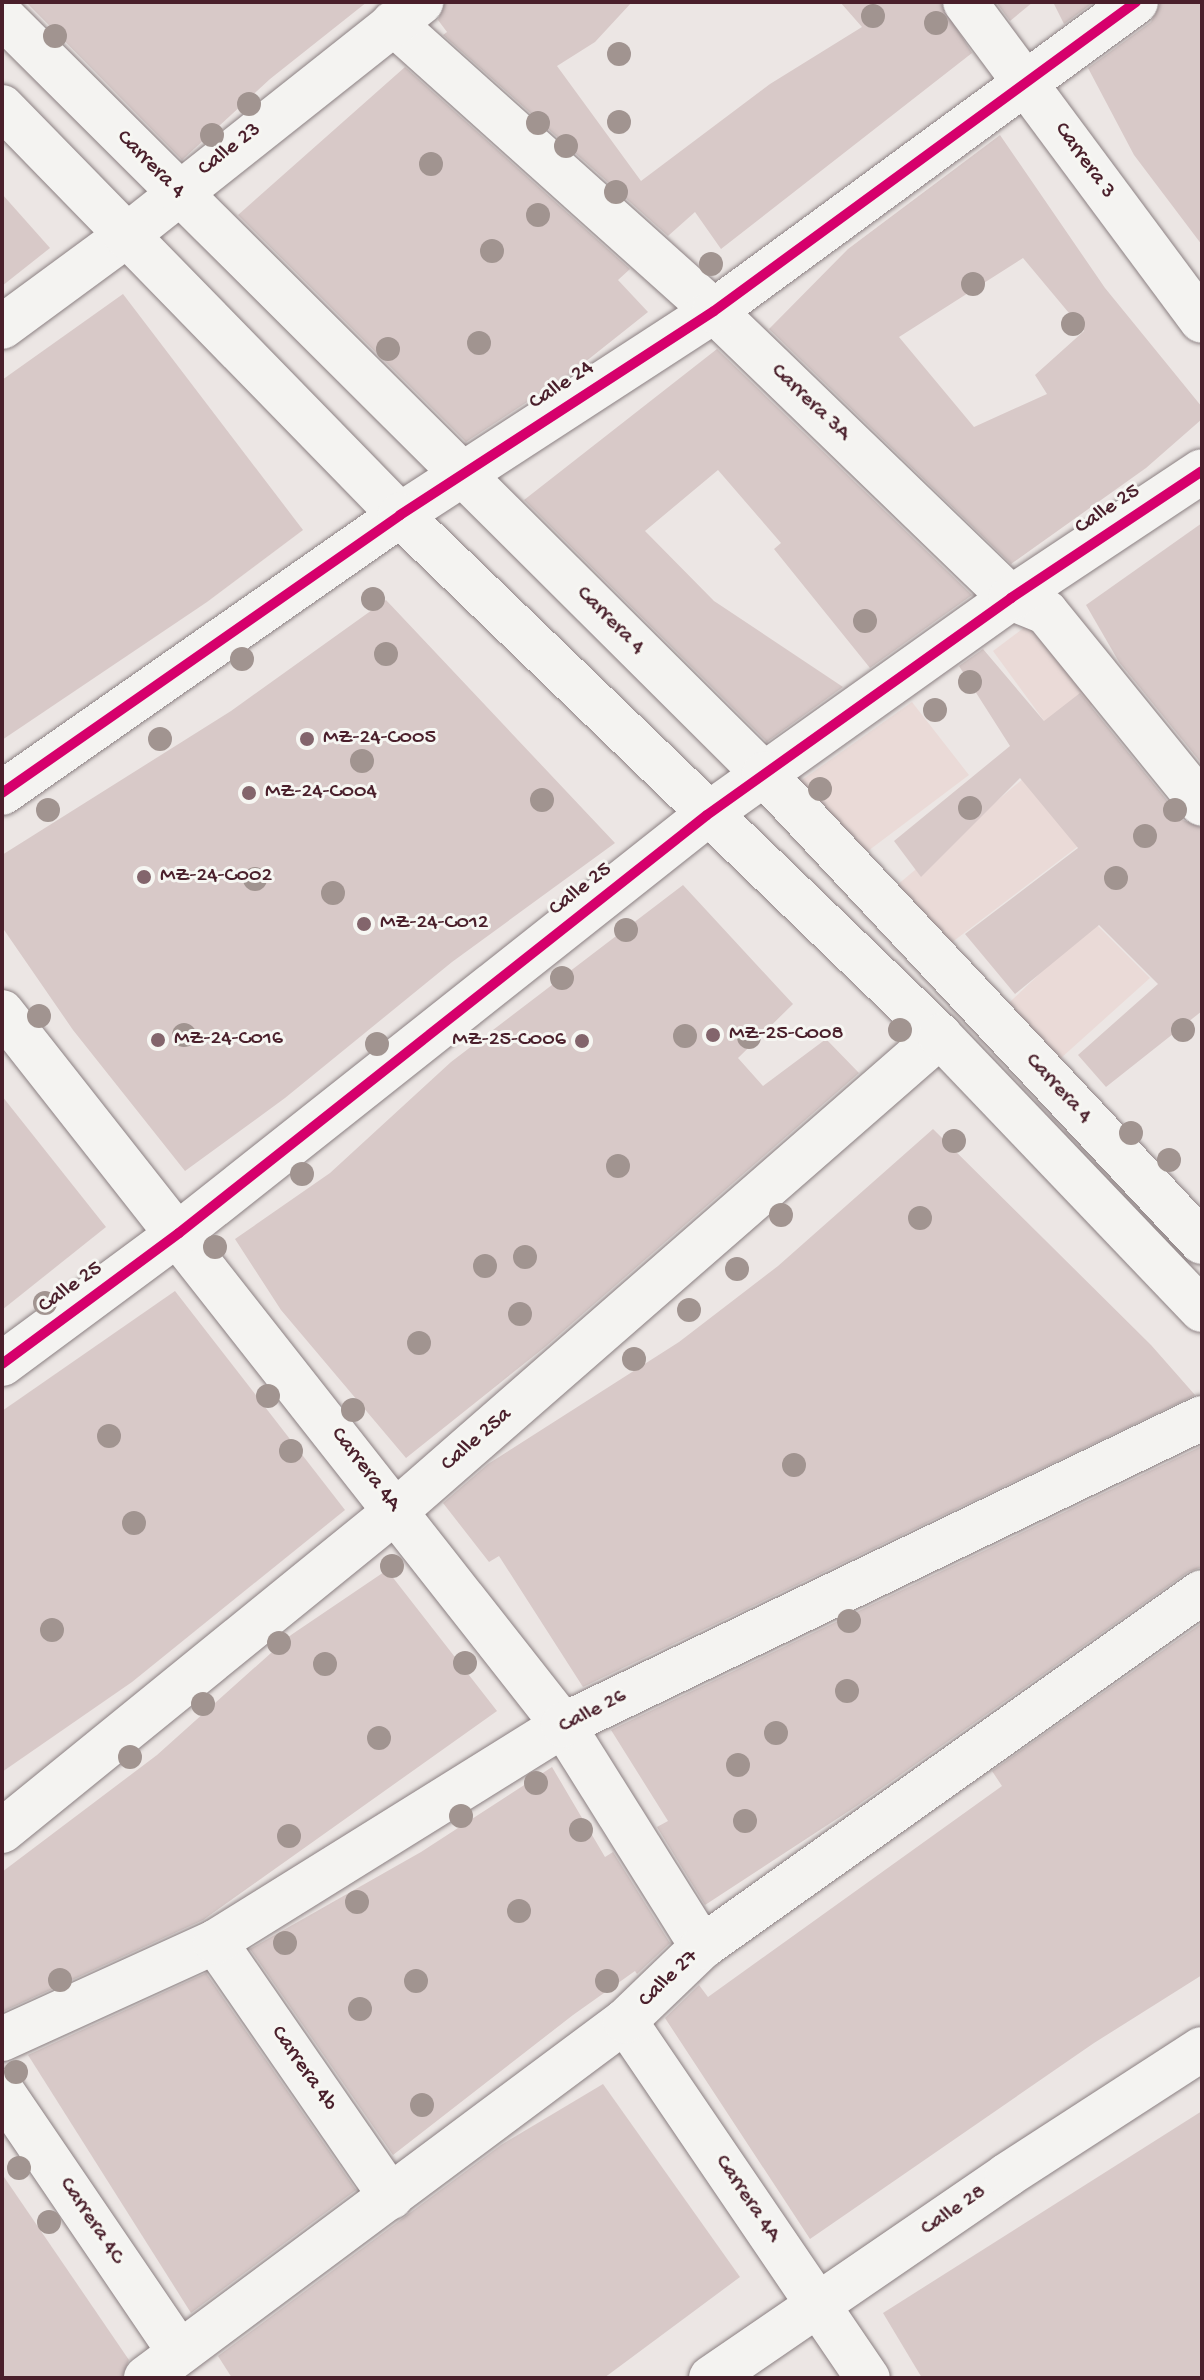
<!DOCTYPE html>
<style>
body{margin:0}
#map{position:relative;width:1204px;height:2380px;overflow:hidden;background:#ece6e4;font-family:"Gochi Hand",sans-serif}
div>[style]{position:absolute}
.built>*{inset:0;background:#eadad7}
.building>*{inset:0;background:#d8c9c8}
.roads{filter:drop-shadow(0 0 2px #8b8082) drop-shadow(0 0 2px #8b8082)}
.minor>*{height:44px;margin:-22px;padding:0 22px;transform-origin:22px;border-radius:22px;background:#f4f3f1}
.secondary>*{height:44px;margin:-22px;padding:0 22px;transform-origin:22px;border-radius:22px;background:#f4f3f1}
.cycleway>*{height:10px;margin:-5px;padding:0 5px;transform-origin:5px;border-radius:5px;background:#d6006c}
.trees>*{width:24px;height:24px;margin:-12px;border-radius:50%;background:#a19490}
.dots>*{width:22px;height:22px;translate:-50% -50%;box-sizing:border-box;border:4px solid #f6f6f2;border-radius:50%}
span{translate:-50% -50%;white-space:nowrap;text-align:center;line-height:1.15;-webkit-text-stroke:6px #f6f6f2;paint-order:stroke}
.street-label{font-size:22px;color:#4a1f2b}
.poi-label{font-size:22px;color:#4a1f2b}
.left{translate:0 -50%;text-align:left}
.right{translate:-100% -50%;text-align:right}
.frame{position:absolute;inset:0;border:4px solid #4a1f2b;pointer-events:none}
</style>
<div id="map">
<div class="built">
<div style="clip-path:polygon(1041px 615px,1103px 697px,1053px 733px,993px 651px)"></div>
<div style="clip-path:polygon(912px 702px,969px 775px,852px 863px,785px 792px)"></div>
<div style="clip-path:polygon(1031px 772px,1085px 841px,934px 956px,883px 897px)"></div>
<div style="clip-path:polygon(1094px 922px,1150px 978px,1041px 1076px,991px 1020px)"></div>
</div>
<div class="building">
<div style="clip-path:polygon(26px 2px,367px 2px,270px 79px,182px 160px)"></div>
<div style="clip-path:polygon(445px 2px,632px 2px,595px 42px,557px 66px,641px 181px,770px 84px,862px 27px,840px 2px,940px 2px,972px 53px,721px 249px,695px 212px,668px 236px,443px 35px,447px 32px,438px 20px)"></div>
<div style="clip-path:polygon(996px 2px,1033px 2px,1010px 21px)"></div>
<div style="clip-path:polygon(1053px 2px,1094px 2px,1064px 24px)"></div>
<div style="clip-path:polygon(1161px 2px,1202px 2px,1202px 245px,1134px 155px,1088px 68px,1151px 22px)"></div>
<div style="clip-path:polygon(405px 67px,630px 269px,618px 280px,648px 312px,570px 374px,466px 442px,238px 215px)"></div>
<div style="clip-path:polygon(evenodd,1000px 135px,1105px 288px,1202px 407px,1202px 419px,1146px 468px,1011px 564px,769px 329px,848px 249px,1000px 135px,1023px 258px,1084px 331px,1035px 375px,1047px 394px,974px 427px,899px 337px,1023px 258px)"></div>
<div style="clip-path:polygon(2px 194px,50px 248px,2px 286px)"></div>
<div style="clip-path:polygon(123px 294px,303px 530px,207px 602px,2px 740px,2px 380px)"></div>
<div style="clip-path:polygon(717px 349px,972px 595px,870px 668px,774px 549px,781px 543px,718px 470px,645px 531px,714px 601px,843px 687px,767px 742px,524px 500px)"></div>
<div style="clip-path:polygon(1202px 523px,1202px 764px,1119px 662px,1086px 605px)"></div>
<div style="clip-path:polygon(386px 600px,615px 843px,452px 962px,285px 1098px,185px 1171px,73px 1030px,2px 927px,2px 855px,231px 711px)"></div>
<div style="clip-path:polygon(983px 649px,1044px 721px,1080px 693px,1183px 820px,1202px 828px,1202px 1011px,1106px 1087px,1078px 1055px,1158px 984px,1099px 925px,1015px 994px,965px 934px,1078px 848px,1020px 778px,921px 877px,894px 841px,1010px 746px,959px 666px)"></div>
<div style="clip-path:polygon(683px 885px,793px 1004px,738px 1058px,763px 1086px,826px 1039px,859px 1073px,545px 1347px,406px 1458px,281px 1310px,235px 1239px,330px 1173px,451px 1062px)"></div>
<div style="clip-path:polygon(2px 1096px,106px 1227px,2px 1310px)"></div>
<div style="clip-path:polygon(933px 1129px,1151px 1345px,1195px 1395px,583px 1687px,499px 1556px,489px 1562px,443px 1503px,488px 1464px,679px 1342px,778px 1266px)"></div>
<div style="clip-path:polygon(175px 1291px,345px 1510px,132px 1682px,2px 1772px,2px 1411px)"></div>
<div style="clip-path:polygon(1202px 1446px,1202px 1567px,1188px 1572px,855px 1807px,705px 1905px,657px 1827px,668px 1821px,611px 1730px)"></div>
<div style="clip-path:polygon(387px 1570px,497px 1711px,203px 1920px,2px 2012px,2px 1872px,157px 1755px,291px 1635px)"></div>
<div style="clip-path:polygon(1202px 1623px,1202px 1975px,1094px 2043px,810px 2239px,665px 2018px,699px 1985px,708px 1997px,1002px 1786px,992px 1771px)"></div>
<div style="clip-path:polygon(552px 1767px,605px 1857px,613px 1852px,670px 1943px,637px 1974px,635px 1971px,573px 2015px,393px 2155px,250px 1949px,421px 1852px)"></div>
<div style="clip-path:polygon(206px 1973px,356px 2190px,191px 2313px,28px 2055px)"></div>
<div style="clip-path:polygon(603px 2084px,740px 2277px,604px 2378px,232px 2378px,218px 2356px,501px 2145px)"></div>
<div style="clip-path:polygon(1202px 2111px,1202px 2378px,922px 2378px,883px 2313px)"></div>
<div style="clip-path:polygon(2px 2174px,129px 2360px,122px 2378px,2px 2378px)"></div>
</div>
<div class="roads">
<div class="minor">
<div style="left:965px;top:2px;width:397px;rotate:53.4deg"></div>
<div style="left:393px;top:23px;width:431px;rotate:41.9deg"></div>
<div style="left:714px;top:311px;width:413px;rotate:44deg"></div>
<div style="left:1011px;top:598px;width:38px;rotate:22deg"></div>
<div style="left:1046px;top:612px;width:247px;rotate:50.9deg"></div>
<div style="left:2px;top:327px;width:154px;rotate:-36.3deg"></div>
<div style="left:126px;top:236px;width:377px;rotate:-38.4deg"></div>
<div style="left:2px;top:793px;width:485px;rotate:-34.9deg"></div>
<div style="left:400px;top:515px;width:374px;rotate:-33deg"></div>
<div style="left:714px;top:311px;width:523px;rotate:-36.21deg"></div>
<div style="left:2px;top:1012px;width:907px;rotate:51.8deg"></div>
<div style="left:563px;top:1725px;width:262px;rotate:57.9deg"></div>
<div style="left:2px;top:1364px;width:220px;rotate:-36.5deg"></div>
<div style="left:179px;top:1233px;width:673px;rotate:-38.37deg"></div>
<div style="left:707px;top:815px;width:374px;rotate:-35.5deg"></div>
<div style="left:1011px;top:598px;width:229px;rotate:-33.6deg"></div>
<div style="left:2px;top:1831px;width:509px;rotate:-39.1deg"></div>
<div style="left:397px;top:1510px;width:721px;rotate:-41.12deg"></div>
<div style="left:215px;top:1942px;width:310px;rotate:55.4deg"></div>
<div style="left:625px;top:2021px;width:432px;rotate:55.8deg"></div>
<div style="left:2px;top:2039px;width:234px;rotate:-24.5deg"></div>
<div style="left:215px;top:1942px;width:410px;rotate:-31.9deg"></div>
<div style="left:563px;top:1725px;width:709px;rotate:-25.66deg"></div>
<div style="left:2px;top:2091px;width:315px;rotate:55.8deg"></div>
<div style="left:146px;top:2378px;width:597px;rotate:-36.7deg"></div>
<div style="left:625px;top:2021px;width:107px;rotate:-43.9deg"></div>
<div style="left:702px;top:1947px;width:613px;rotate:-35.37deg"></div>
<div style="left:711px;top:2378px;width:359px;rotate:-34.4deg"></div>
<div style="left:1007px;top:2175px;width:232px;rotate:-32.9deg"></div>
</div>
<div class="secondary">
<div style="left:2px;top:16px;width:1075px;rotate:44.85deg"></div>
<div style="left:764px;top:774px;width:641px;rotate:46.9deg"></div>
<div style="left:2px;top:107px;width:570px;rotate:45.71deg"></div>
<div style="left:400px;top:515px;width:750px;rotate:43.97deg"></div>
<div style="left:940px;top:1036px;width:379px;rotate:46.3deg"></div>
</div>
</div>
<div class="cycleway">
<div style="left:2px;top:793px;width:485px;rotate:-34.9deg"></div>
<div style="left:400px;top:515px;width:374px;rotate:-33deg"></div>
<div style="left:714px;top:311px;width:523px;rotate:-36.21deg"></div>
<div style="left:2px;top:1364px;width:220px;rotate:-36.5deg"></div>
<div style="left:179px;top:1233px;width:673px;rotate:-38.37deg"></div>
<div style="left:707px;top:815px;width:374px;rotate:-35.5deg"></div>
<div style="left:1011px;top:598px;width:229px;rotate:-33.6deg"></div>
</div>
<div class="trees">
<div style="left:873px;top:16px"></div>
<div style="left:936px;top:23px"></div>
<div style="left:55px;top:36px"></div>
<div style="left:619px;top:54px"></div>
<div style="left:249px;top:104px"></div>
<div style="left:619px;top:122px"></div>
<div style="left:538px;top:123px"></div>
<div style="left:212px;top:135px"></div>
<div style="left:566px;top:146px"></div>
<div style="left:431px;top:164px"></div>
<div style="left:616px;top:192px"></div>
<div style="left:538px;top:215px"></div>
<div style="left:492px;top:251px"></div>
<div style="left:711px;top:264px"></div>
<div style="left:973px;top:284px"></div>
<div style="left:1073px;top:324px"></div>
<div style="left:479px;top:343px"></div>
<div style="left:388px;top:349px"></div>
<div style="left:373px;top:599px"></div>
<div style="left:865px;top:621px"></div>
<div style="left:386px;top:654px"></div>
<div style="left:242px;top:659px"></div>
<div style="left:970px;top:682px"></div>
<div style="left:935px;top:710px"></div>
<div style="left:160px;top:739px"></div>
<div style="left:362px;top:761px"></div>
<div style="left:820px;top:789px"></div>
<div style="left:542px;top:800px"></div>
<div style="left:970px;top:808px"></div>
<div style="left:48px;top:810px"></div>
<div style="left:1175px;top:810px"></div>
<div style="left:1145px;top:836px"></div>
<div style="left:1116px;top:878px"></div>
<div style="left:255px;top:879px"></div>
<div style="left:333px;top:893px"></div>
<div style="left:626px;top:930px"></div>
<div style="left:562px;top:978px"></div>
<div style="left:39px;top:1016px"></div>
<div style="left:900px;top:1030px"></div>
<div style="left:1183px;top:1030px"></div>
<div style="left:184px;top:1035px"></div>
<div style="left:685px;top:1036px"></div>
<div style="left:749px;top:1037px"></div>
<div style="left:377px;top:1044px"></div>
<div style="left:1131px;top:1133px"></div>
<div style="left:954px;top:1141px"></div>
<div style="left:1169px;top:1160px"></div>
<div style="left:618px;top:1166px"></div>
<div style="left:302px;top:1174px"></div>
<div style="left:781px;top:1215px"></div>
<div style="left:920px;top:1218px"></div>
<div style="left:215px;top:1247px"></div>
<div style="left:525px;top:1257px"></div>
<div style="left:485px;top:1266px"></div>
<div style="left:737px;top:1269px"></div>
<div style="left:45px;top:1303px"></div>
<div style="left:689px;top:1310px"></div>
<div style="left:520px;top:1314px"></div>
<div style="left:419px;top:1343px"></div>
<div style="left:634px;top:1359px"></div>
<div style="left:268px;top:1396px"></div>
<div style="left:353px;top:1410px"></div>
<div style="left:109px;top:1436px"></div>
<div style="left:291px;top:1451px"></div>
<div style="left:794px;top:1465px"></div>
<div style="left:134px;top:1523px"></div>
<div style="left:392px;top:1566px"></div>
<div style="left:849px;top:1621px"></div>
<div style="left:52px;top:1630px"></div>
<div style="left:279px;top:1643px"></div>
<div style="left:465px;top:1663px"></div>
<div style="left:325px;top:1664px"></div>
<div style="left:847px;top:1691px"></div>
<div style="left:203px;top:1704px"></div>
<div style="left:776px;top:1733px"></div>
<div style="left:379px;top:1738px"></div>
<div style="left:130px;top:1757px"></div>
<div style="left:738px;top:1765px"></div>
<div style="left:536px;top:1783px"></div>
<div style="left:461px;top:1816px"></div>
<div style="left:745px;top:1821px"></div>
<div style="left:581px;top:1830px"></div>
<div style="left:289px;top:1836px"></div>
<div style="left:357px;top:1902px"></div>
<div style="left:519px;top:1911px"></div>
<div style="left:285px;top:1943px"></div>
<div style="left:60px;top:1980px"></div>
<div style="left:416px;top:1981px"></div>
<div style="left:607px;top:1981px"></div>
<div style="left:360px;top:2009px"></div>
<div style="left:16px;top:2072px"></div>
<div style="left:422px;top:2105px"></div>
<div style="left:19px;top:2168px"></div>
<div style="left:49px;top:2222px"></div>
</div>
<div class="dots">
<div style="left:307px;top:739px;background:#83656c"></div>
<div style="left:249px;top:793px;background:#83656c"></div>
<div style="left:144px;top:877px;background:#83656c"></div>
<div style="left:364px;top:924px;background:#83656c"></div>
<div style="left:713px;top:1035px;background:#83656c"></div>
<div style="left:158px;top:1040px;background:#83656c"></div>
<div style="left:582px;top:1041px;background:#83656c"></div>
</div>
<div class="street-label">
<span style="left:230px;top:150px;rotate:-38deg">Calle 23</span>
<span style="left:1084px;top:161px;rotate:54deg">Carrera 3</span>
<span style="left:150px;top:165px;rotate:45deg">Carrera 4</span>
<span style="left:562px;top:386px;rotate:-33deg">Calle 24</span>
<span style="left:810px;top:403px;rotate:44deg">Carrera 3A</span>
<span style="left:1108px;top:510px;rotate:-34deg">Calle 25</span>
<span style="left:610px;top:621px;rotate:45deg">Carrera 4</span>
<span style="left:581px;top:890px;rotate:-38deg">Calle 25</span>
<span style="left:1058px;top:1089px;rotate:47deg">Carrera 4</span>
<span style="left:71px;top:1288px;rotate:-36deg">Calle 25</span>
<span style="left:477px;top:1440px;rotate:-41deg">Calle 25a</span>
<span style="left:365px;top:1470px;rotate:52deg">Carrera 4A</span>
<span style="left:593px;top:1712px;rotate:-27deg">Calle 26</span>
<span style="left:669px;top:1979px;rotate:-44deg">Calle 27</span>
<span style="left:303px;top:2069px;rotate:55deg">Carrera 4b</span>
<span style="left:747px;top:2199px;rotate:56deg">Carrera 4A</span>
<span style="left:954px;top:2211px;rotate:-34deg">Calle 28</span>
<span style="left:91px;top:2221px;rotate:56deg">Carrera 4C</span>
</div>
<div class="poi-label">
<span class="left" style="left:323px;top:739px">MZ-24-C005</span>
<span class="left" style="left:265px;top:793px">MZ-24-C004</span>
<span class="left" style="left:160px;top:877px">MZ-24-C002</span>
<span class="left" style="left:380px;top:924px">MZ-24-C012</span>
<span class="left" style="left:729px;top:1035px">MZ-25-C008</span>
<span class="left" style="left:174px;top:1040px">MZ-24-C016</span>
<span class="right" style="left:566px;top:1041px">MZ-25-C006</span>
</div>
<div class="frame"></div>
</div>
